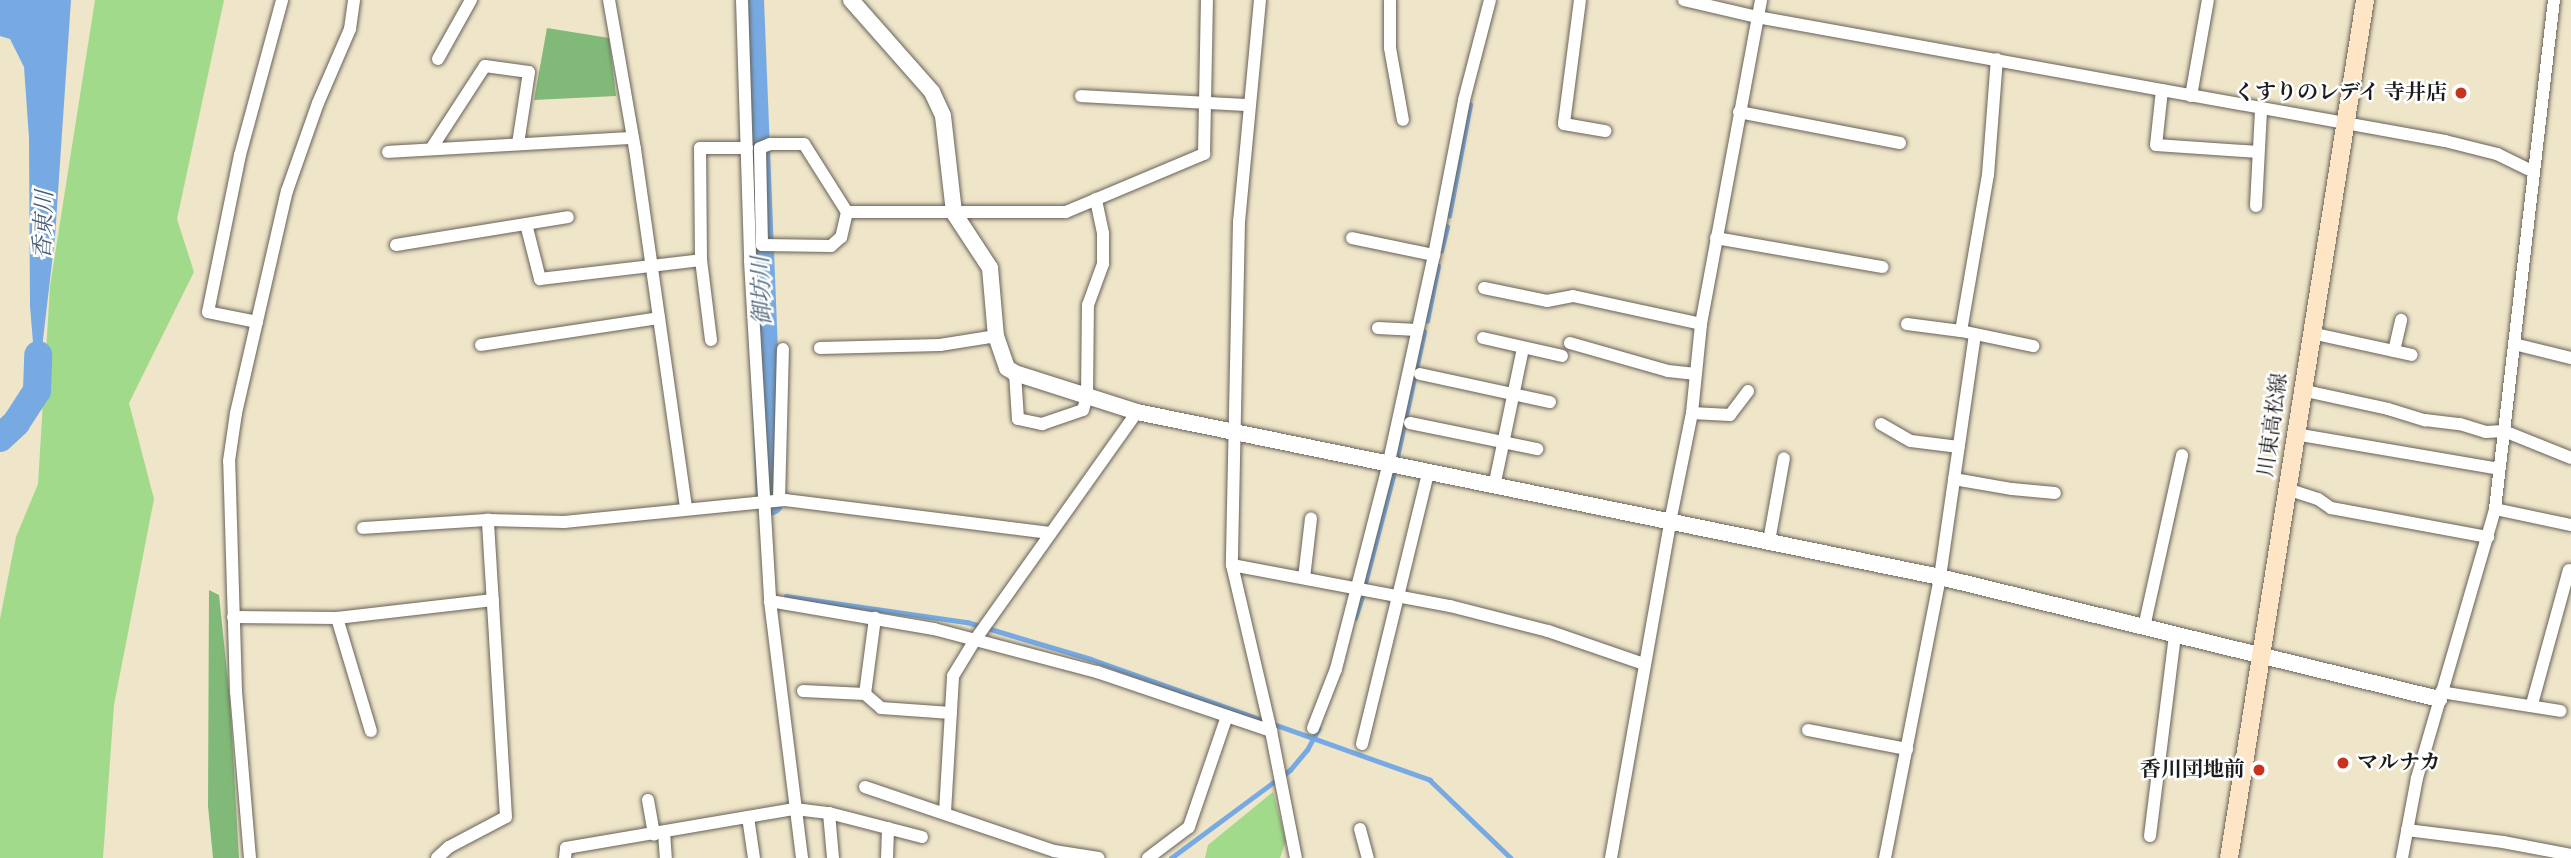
<!DOCTYPE html>
<meta charset="utf-8">
<style>
body{margin:0}
#map{position:relative;width:2571px;height:858px;overflow:hidden;background:#efe5c9;font-family:"IM FELL Double Pica","Noto Serif JP",serif}
div>[style]{position:absolute}
.green>*{inset:0;background:#a2da8c}
.forest>*{inset:0;background:#81ba78}
.water>*{inset:0;background:#77aae3}
.stream>*{height:4.5px;margin:-2.25px;padding:0 2.25px;transform-origin:2.25px;border-radius:2.25px;background:#77aae3}
.river>*{height:28px;margin:-14px;padding:0 14px;transform-origin:14px;border-radius:14px;background:#77aae3}
.roads{filter:drop-shadow(0 0 2px #666259) drop-shadow(0 0 2px #666259)}
.minor>*{height:12px;margin:-6px;padding:0 6px;transform-origin:6px;border-radius:6px;background:#fff}
.tertiary>*{height:16px;margin:-8px;padding:0 8px;transform-origin:8px;border-radius:8px;background:#fff}
.secondary>*{height:18px;margin:-9px;padding:0 9px;transform-origin:9px;border-radius:9px;background:#fde5c5}
.dots>*{width:19px;height:19px;translate:-50% -50%;box-sizing:border-box;border:4px solid #fff;border-radius:50%}
span{translate:-50% -50%;white-space:nowrap;text-align:center;line-height:1.15;-webkit-text-stroke:5px #fff;paint-order:stroke}
.poi-label{font-size:21px;color:#1c1c1c;font-weight:700}
.right{translate:-100% -50%;text-align:right}
.left{translate:0 -50%;text-align:left}
.street-label{font-size:21px;color:#1c1c1c}
.water-label{font-size:23px;color:#455c76;font-style:italic}
</style>
<div id="map">
<div class="green">
<div style="clip-path:polygon(95px 0,224px 0,177px 219px,194px 272px,129px 403px,154px 499px,114px 705px,103px 858px,0 858px,0 619px,16px 537px,38px 484px,50px 286px)"></div>
<div style="clip-path:polygon(1273px 792px,1286px 841px,1280px 858px,1205px 858px,1208px 845px)"></div>
</div>
<div class="forest">
<div style="clip-path:polygon(547px 28px,609px 38px,616px 96px,534px 100px)"></div>
<div style="clip-path:polygon(209px 590px,219px 595px,230px 701px,239px 858px,213px 858px,208px 806px)"></div>
</div>
<div class="water">
<div style="clip-path:polygon(0 0,71px 0,55px 237px,37px 391px,30px 306px,29px 138px,24px 67px,10px 39px,0 36px)"></div>
</div>
<div class="stream">
<div style="left:1449px;top:216px;width:113px;rotate:-79.3deg"></div>
<div style="left:1441px;top:251px;width:25px;rotate:-76deg"></div>
<div style="left:1427px;top:321px;width:56px;rotate:-78.7deg"></div>
<div style="left:1397px;top:457px;width:128px;rotate:-77.8deg"></div>
<div style="left:1365px;top:583px;width:111px;rotate:-75.3deg"></div>
<div style="left:786px;top:596px;width:183px;rotate:8.2deg"></div>
<div style="left:967px;top:622px;width:129px;rotate:16.6deg"></div>
<div style="left:1091px;top:659px;width:360px;rotate:19.6deg"></div>
<div style="left:1430px;top:780px;width:112px;rotate:43.9deg"></div>
<div style="left:1355px;top:618px;width:22px;rotate:-72deg"></div>
<div style="left:1171px;top:858px;width:148px;rotate:-36.5deg"></div>
<div style="left:1290px;top:770px;width:26px;rotate:-50deg"></div>
<div style="left:1307px;top:750px;width:24px;rotate:-62deg"></div>
</div>
<div class="river">
<div style="left:750px;top:0;width:502px;rotate:87.72deg"></div>
<div style="left:0;top:438px;width:22px;rotate:-43deg"></div>
<div style="left:16px;top:423px;width:38px;rotate:-57deg"></div>
<div style="left:37px;top:391px;width:36px;rotate:-88deg"></div>
</div>
<div class="roads">
<div class="minor">
<div style="left:609px;top:0;width:151px;rotate:80.1deg"></div>
<div style="left:635px;top:149px;width:363px;rotate:81.9deg"></div>
<div style="left:742px;top:0;width:261px;rotate:88.2deg"></div>
<div style="left:750px;top:261px;width:341px;rotate:86.6deg"></div>
<div style="left:770px;top:601px;width:259px;rotate:82.9deg"></div>
<div style="left:1260px;top:0;width:222px;rotate:95.4deg"></div>
<div style="left:1239px;top:221px;width:344px;rotate:91.2deg"></div>
<div style="left:1232px;top:565px;width:171px;rotate:76.8deg"></div>
<div style="left:1271px;top:731px;width:129px;rotate:78.9deg"></div>
<div style="left:1390px;top:0;width:48px;rotate:90deg"></div>
<div style="left:1390px;top:48px;width:73px;rotate:79.8deg"></div>
<div style="left:1580px;top:0;width:125px;rotate:97.4deg"></div>
<div style="left:1564px;top:124px;width:42px;rotate:9.7deg"></div>
<div style="left:1684px;top:0;width:75px;rotate:13.1deg"></div>
<div style="left:1757px;top:17px;width:699px;rotate:10.22deg"></div>
<div style="left:2445px;top:141px;width:54px;rotate:14deg"></div>
<div style="left:2497px;top:154px;width:39px;rotate:26deg"></div>
<div style="left:438px;top:59px;width:68px;rotate:-60.8deg"></div>
<div style="left:2162px;top:90px;width:55px;rotate:96.2deg"></div>
<div style="left:2156px;top:145px;width:102px;rotate:3.9deg"></div>
<div style="left:1081px;top:96px;width:168px;rotate:3.1deg"></div>
<div style="left:2191px;top:96px;width:97px;rotate:-80deg"></div>
<div style="left:1739px;top:112px;width:164px;rotate:10.9deg"></div>
<div style="left:770px;top:144px;width:34px"></div>
<div style="left:804px;top:144px;width:80px;rotate:57.7deg"></div>
<div style="left:847px;top:212px;width:26px;rotate:103deg"></div>
<div style="left:841px;top:237px;width:13px;rotate:138deg"></div>
<div style="left:831px;top:246px;width:69px;rotate:-179.2deg"></div>
<div style="left:762px;top:245px;width:97px;rotate:-91.2deg"></div>
<div style="left:760px;top:148px;width:11px;rotate:-22deg"></div>
<div style="left:431px;top:149px;width:99px;rotate:-57deg"></div>
<div style="left:485px;top:66px;width:44px;rotate:7.8deg"></div>
<div style="left:529px;top:72px;width:73px;rotate:98.7deg"></div>
<div style="left:388px;top:152px;width:245px;rotate:-3.3deg"></div>
<div style="left:2256px;top:206px;width:97px;rotate:-87deg"></div>
<div style="left:847px;top:212px;width:219px"></div>
<div style="left:1066px;top:212px;width:150px;rotate:-22.8deg"></div>
<div style="left:1204px;top:154px;width:154px;rotate:-88.9deg"></div>
<div style="left:526px;top:224px;width:57px;rotate:75.7deg"></div>
<div style="left:540px;top:279px;width:162px;rotate:-6.7deg"></div>
<div style="left:1352px;top:238px;width:84px;rotate:11.7deg"></div>
<div style="left:1716px;top:238px;width:169px;rotate:9.9deg"></div>
<div style="left:396px;top:245px;width:174px;rotate:-9.2deg"></div>
<div style="left:1484px;top:288px;width:64px;rotate:11.7deg"></div>
<div style="left:1547px;top:301px;width:26px;rotate:-11deg"></div>
<div style="left:1573px;top:296px;width:131px;rotate:12.3deg"></div>
<div style="left:257px;top:322px;width:50px;rotate:-168.5deg"></div>
<div style="left:208px;top:312px;width:160px;rotate:-78.5deg"></div>
<div style="left:240px;top:155px;width:161px;rotate:-74.8deg"></div>
<div style="left:1907px;top:324px;width:54px;rotate:7.4deg"></div>
<div style="left:1961px;top:331px;width:74px;rotate:11.8deg"></div>
<div style="left:1378px;top:328px;width:39px;rotate:3deg"></div>
<div style="left:1961px;top:331px;width:158px;rotate:-80.2deg"></div>
<div style="left:1988px;top:175px;width:116px;rotate:-85.6deg"></div>
<div style="left:2311px;top:333px;width:103px;rotate:12.3deg"></div>
<div style="left:1483px;top:338px;width:81px;rotate:12.8deg"></div>
<div style="left:711px;top:340px;width:81px;rotate:-97.1deg"></div>
<div style="left:701px;top:260px;width:112px;rotate:-90.5deg"></div>
<div style="left:700px;top:148px;width:47px"></div>
<div style="left:1570px;top:343px;width:102px;rotate:15.9deg"></div>
<div style="left:1668px;top:371px;width:28px;rotate:6deg"></div>
<div style="left:2514px;top:344px;width:59px;rotate:13.8deg"></div>
<div style="left:481px;top:345px;width:180px;rotate:-8.6deg"></div>
<div style="left:820px;top:348px;width:120px;rotate:-1.4deg"></div>
<div style="left:940px;top:345px;width:57px;rotate:-9.1deg"></div>
<div style="left:2394px;top:351px;width:32px;rotate:-77deg"></div>
<div style="left:1015px;top:373px;width:46px;rotate:86.3deg"></div>
<div style="left:1018px;top:419px;width:25px;rotate:12deg"></div>
<div style="left:1042px;top:424px;width:43px;rotate:-18.9deg"></div>
<div style="left:1083px;top:410px;width:15px;rotate:-74deg"></div>
<div style="left:1087px;top:396px;width:91px;rotate:-89.4deg"></div>
<div style="left:1088px;top:305px;width:44px;rotate:-69.9deg"></div>
<div style="left:1103px;top:264px;width:31px;rotate:-90deg"></div>
<div style="left:1103px;top:233px;width:35px;rotate:-102deg"></div>
<div style="left:1420px;top:374px;width:133px;rotate:12.2deg"></div>
<div style="left:2301px;top:390px;width:89px;rotate:12.3deg"></div>
<div style="left:2388px;top:409px;width:39px;rotate:17deg"></div>
<div style="left:2425px;top:420px;width:35px;rotate:7deg"></div>
<div style="left:2460px;top:424px;width:27px;rotate:17deg"></div>
<div style="left:2486px;top:432px;width:18px;rotate:-3deg"></div>
<div style="left:2504px;top:431px;width:72px;rotate:21.9deg"></div>
<div style="left:1692px;top:413px;width:38px;rotate:3deg"></div>
<div style="left:1730px;top:415px;width:30px;rotate:-53deg"></div>
<div style="left:1410px;top:423px;width:130px;rotate:11.6deg"></div>
<div style="left:1881px;top:424px;width:34px;rotate:30deg"></div>
<div style="left:1911px;top:441px;width:48px;rotate:7.1deg"></div>
<div style="left:2295px;top:434px;width:207px;rotate:9.7deg"></div>
<div style="left:1954px;top:479px;width:59px;rotate:9.8deg"></div>
<div style="left:2012px;top:489px;width:43px;rotate:5.3deg"></div>
<div style="left:1494px;top:487px;width:142px;rotate:-78.2deg"></div>
<div style="left:2287px;top:489px;width:33px;rotate:18deg"></div>
<div style="left:2318px;top:499px;width:16px;rotate:35deg"></div>
<div style="left:2331px;top:508px;width:160px;rotate:10.5deg"></div>
<div style="left:779px;top:500px;width:151px;rotate:-88.5deg"></div>
<div style="left:2495px;top:509px;width:78px;rotate:11.9deg"></div>
<div style="left:363px;top:528px;width:125px;rotate:-3.7deg"></div>
<div style="left:1769px;top:541px;width:84px;rotate:-79.8deg"></div>
<div style="left:1232px;top:565px;width:222px;rotate:10.7deg"></div>
<div style="left:1450px;top:606px;width:101px;rotate:14.3deg"></div>
<div style="left:1548px;top:631px;width:102px;rotate:19deg"></div>
<div style="left:1304px;top:578px;width:60px;rotate:-83.3deg"></div>
<div style="left:770px;top:601px;width:166px;rotate:9.7deg"></div>
<div style="left:934px;top:629px;width:169px;rotate:14.8deg"></div>
<div style="left:1097px;top:672px;width:184px;rotate:18.7deg"></div>
<div style="left:233px;top:617px;width:104px;rotate:0.6deg"></div>
<div style="left:337px;top:618px;width:157px;rotate:-6.6deg"></div>
<div style="left:337px;top:618px;width:118px;rotate:73.3deg"></div>
<div style="left:2144px;top:627px;width:176px;rotate:-77.5deg"></div>
<div style="left:803px;top:691px;width:62px;rotate:2.8deg"></div>
<div style="left:865px;top:694px;width:21px;rotate:41deg"></div>
<div style="left:881px;top:708px;width:70px;rotate:4.1deg"></div>
<div style="left:2441px;top:692px;width:121px;rotate:9deg"></div>
<div style="left:865px;top:694px;width:77px;rotate:-82.5deg"></div>
<div style="left:2532px;top:704px;width:139px;rotate:-74.6deg"></div>
<div style="left:1313px;top:728px;width:63px;rotate:-68.7deg"></div>
<div style="left:1336px;top:669px;width:210px;rotate:-75.6deg"></div>
<div style="left:1388px;top:466px;width:216px;rotate:-77.7deg"></div>
<div style="left:1434px;top:255px;width:158px;rotate:-79deg"></div>
<div style="left:1464px;top:100px;width:103px;rotate:-75.4deg"></div>
<div style="left:1808px;top:730px;width:101px;rotate:10.9deg"></div>
<div style="left:1362px;top:744px;width:278px;rotate:-76.3deg"></div>
<div style="left:865px;top:787px;width:200px;rotate:18.7deg"></div>
<div style="left:1054px;top:851px;width:45px;rotate:9deg"></div>
<div style="left:648px;top:800px;width:35px;rotate:80deg"></div>
<div style="left:945px;top:812px;width:136px;rotate:-86.6deg"></div>
<div style="left:953px;top:676px;width:42px;rotate:-58.6deg"></div>
<div style="left:975px;top:640px;width:280px;rotate:-54.6deg"></div>
<div style="left:829px;top:813px;width:45px;rotate:84.9deg"></div>
<div style="left:748px;top:817px;width:41px;rotate:81.7deg"></div>
<div style="left:1360px;top:829px;width:30px;rotate:75deg"></div>
<div style="left:2407px;top:830px;width:97px;rotate:7.1deg"></div>
<div style="left:2503px;top:842px;width:69px;rotate:10.8deg"></div>
<div style="left:664px;top:832px;width:26px;rotate:86deg"></div>
<div style="left:2150px;top:836px;width:203px;rotate:-82.9deg"></div>
<div style="left:250px;top:858px;width:168px;rotate:-94.8deg"></div>
<div style="left:236px;top:691px;width:230px;rotate:-91.7deg"></div>
<div style="left:229px;top:461px;width:49px;rotate:-81.7deg"></div>
<div style="left:236px;top:413px;width:228px;rotate:-77.1deg"></div>
<div style="left:287px;top:191px;width:93px;rotate:-70.6deg"></div>
<div style="left:318px;top:103px;width:81px;rotate:-66.6deg"></div>
<div style="left:350px;top:29px;width:29px;rotate:-82deg"></div>
<div style="left:437px;top:858px;width:16px;rotate:-43deg"></div>
<div style="left:449px;top:847px;width:64px;rotate:-27.8deg"></div>
<div style="left:506px;top:817px;width:298px;rotate:-93.5deg"></div>
<div style="left:488px;top:520px;width:76px;rotate:1.5deg"></div>
<div style="left:564px;top:522px;width:222px;rotate:-5.7deg"></div>
<div style="left:785px;top:500px;width:267px;rotate:7.1deg"></div>
<div style="left:565px;top:858px;width:10px;rotate:-84deg"></div>
<div style="left:566px;top:848px;width:232px;rotate:-9.7deg"></div>
<div style="left:795px;top:809px;width:34px;rotate:7deg"></div>
<div style="left:829px;top:813px;width:96px;rotate:14.5deg"></div>
<div style="left:887px;top:858px;width:30px;rotate:-88deg"></div>
<div style="left:1148px;top:858px;width:51px;rotate:-37.1deg"></div>
<div style="left:1189px;top:827px;width:117px;rotate:-71.1deg"></div>
<div style="left:1611px;top:858px;width:341px;rotate:-80deg"></div>
<div style="left:1670px;top:522px;width:111px;rotate:-78.6deg"></div>
<div style="left:1692px;top:413px;width:89px;rotate:-84.2deg"></div>
<div style="left:1701px;top:324px;width:330px;rotate:-79.5deg"></div>
<div style="left:1885px;top:858px;width:286px;rotate:-78.9deg"></div>
<div style="left:1940px;top:577px;width:245px;rotate:-81.8deg"></div>
<div style="left:2402px;top:858px;width:81px;rotate:-79.4deg"></div>
<div style="left:2417px;top:778px;width:280px;rotate:-73.8deg"></div>
<div style="left:2495px;top:509px;width:512px;rotate:-83.39deg"></div>
</div>
<div class="tertiary">
<div style="left:851px;top:0;width:123px;rotate:48.6deg"></div>
<div style="left:932px;top:92px;width:26px;rotate:65deg"></div>
<div style="left:943px;top:116px;width:98px;rotate:83.5deg"></div>
<div style="left:954px;top:213px;width:66px;rotate:56.8deg"></div>
<div style="left:990px;top:268px;width:68px;rotate:85deg"></div>
<div style="left:996px;top:336px;width:34px;rotate:71deg"></div>
<div style="left:1007px;top:368px;width:9px;rotate:32deg"></div>
<div style="left:1015px;top:373px;width:128px;rotate:17.7deg"></div>
<div style="left:1137px;top:412px;width:820px;rotate:11.61deg"></div>
<div style="left:1940px;top:577px;width:514px;rotate:13.74deg"></div>
</div>
<div class="secondary">
<div style="left:2229px;top:858px;width:869px;rotate:-80.99deg"></div>
</div>
</div>
<div class="dots">
<div style="left:2461px;top:93px;background:#c8321e"></div>
<div style="left:2343px;top:763px;background:#c8321e"></div>
<div style="left:2259px;top:770px;background:#c8321e"></div>
</div>
<div class="poi-label">
<span class="right" style="left:2447px;top:93px">くすりのレデイ 寺井店</span>
<span class="left" style="left:2357px;top:763px">マルナカ</span>
<span class="right" style="left:2245px;top:770px">香川団地前</span>
</div>
<div class="street-label">
<span style="left:2273px;top:425px;rotate:-82deg">川東高松線</span>
</div>
<div class="water-label">
<span style="left:44px;top:225px;rotate:-88deg">香東川</span>
<span style="left:762px;top:291px;rotate:-92deg">御坊川</span>
</div>
</div>
